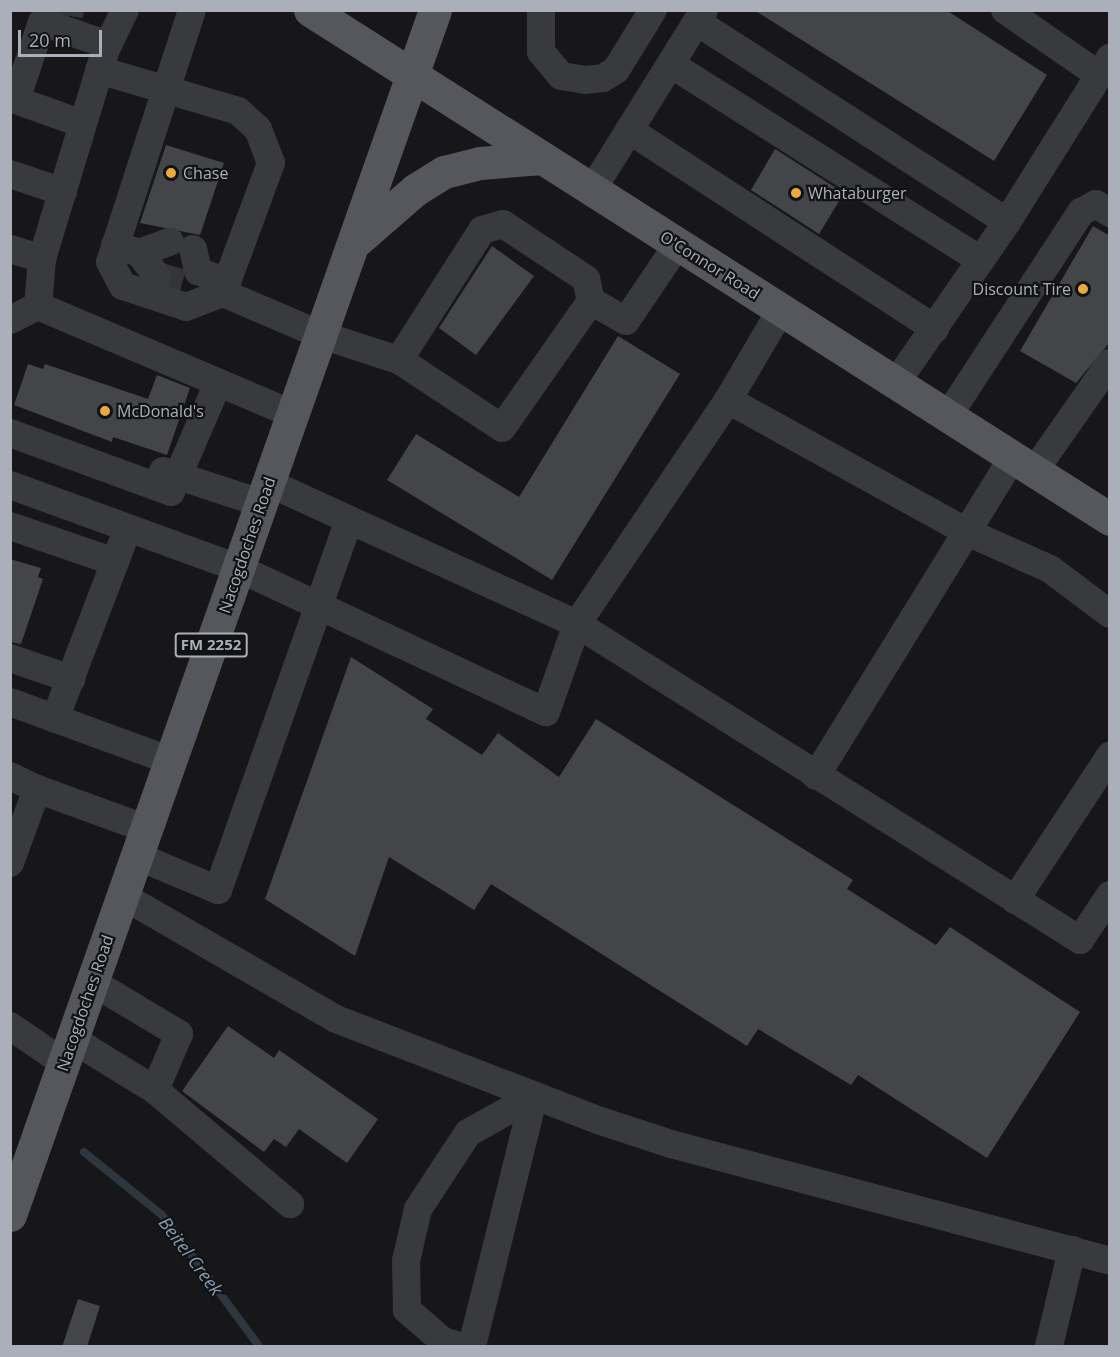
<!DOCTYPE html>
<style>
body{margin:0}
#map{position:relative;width:1120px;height:1357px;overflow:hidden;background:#171719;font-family:"Open Sans",sans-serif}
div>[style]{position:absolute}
.stream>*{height:8px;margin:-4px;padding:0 4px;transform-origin:4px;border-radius:4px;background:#2e373d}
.building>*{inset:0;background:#444549}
.minor-tunnel>*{height:28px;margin-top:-14px;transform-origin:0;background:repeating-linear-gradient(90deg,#343539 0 28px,transparent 0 42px)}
.minor>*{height:28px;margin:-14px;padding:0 14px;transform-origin:14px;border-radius:14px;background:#393a3e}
.major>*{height:33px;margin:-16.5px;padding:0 16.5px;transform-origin:16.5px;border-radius:16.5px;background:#55575d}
.dots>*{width:16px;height:16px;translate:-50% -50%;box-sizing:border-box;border:3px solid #121214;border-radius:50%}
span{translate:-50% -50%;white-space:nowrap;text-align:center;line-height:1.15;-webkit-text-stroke:4.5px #121214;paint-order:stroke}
.shield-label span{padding:2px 4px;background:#121214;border:2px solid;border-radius:4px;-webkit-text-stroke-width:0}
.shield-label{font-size:15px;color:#aaafb9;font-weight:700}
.poi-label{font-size:16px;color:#aaafb9}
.left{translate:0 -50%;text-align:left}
.right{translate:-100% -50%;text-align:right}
.street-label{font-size:16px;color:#aaafb9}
.water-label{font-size:18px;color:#839eb2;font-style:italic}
.frame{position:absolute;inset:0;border:12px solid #aaafb9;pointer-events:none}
.scale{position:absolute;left:18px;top:30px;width:84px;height:27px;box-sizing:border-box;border:3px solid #aaafb9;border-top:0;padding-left:8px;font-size:18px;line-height:21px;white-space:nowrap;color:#aaafb9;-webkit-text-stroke:4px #121214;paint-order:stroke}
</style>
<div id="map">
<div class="stream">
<div style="left:84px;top:1152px;width:100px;rotate:38.9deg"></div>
<div style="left:162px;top:1215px;width:163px;rotate:53.5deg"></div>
</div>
<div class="building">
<div style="clip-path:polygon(754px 10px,946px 10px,1047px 75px,994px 161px)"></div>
<div style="clip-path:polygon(166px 145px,224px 163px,200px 235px,140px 223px)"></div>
<div style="clip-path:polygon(775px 149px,844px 193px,819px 234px,751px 190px)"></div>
<div style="clip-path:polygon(1093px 226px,1110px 236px,1110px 342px,1076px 383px,1020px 351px)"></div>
<div style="clip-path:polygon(492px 246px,534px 276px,476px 355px,439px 328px)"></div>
<div style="clip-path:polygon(618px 336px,680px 374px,552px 580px,387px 480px,416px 434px,519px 497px)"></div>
<div style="clip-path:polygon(28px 364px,43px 369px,45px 364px,148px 399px,157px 375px,190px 388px,167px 455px,113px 437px,112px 442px,14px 405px)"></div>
<div style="clip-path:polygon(10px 559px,41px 568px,38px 577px,43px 579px,21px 644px,10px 642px)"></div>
<div style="clip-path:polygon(351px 657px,433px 709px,426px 719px,482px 755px,498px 733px,559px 777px,596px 719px,853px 880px,847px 889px,936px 945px,950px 927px,1080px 1012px,987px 1158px,858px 1075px,851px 1085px,758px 1029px,747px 1046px,491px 884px,474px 910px,389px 857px,355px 956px,265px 899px)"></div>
<div style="clip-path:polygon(228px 1026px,274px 1058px,279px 1050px,378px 1119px,347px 1163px,299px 1129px,286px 1147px,274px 1139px,264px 1152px,182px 1091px)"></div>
<div style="clip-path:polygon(78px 1299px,100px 1306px,87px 1347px,62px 1347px)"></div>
</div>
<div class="minor-tunnel">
<div style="left:69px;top:16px;width:6px;rotate:-81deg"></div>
<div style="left:157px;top:276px;width:26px;rotate:16deg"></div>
</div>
<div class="minor">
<div style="left:192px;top:10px;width:265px;rotate:108deg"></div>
<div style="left:110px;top:262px;width:27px;rotate:62deg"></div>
<div style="left:123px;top:286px;width:66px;rotate:18.4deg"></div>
<div style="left:186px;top:307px;width:40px;rotate:-21deg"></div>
<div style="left:541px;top:10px;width:42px;rotate:90deg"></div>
<div style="left:541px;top:52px;width:31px;rotate:50deg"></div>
<div style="left:561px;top:76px;width:24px;rotate:9deg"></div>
<div style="left:585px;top:80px;width:18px;rotate:-6deg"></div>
<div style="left:603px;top:78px;width:15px;rotate:-32deg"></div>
<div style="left:616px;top:70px;width:70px;rotate:-58.3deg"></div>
<div style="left:1005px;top:10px;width:114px;rotate:34.7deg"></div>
<div style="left:697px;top:22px;width:369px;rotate:32.8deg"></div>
<div style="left:672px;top:65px;width:365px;rotate:32.3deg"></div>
<div style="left:99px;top:70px;width:145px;rotate:16.4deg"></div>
<div style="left:238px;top:111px;width:27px;rotate:42deg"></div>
<div style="left:258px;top:129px;width:36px;rotate:69deg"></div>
<div style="left:271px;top:163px;width:139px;rotate:110.3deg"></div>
<div style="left:223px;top:293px;width:107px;rotate:23.2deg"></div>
<div style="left:321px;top:335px;width:82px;rotate:17.8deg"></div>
<div style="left:399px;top:360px;width:123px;rotate:33.4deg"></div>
<div style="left:502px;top:428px;width:155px;rotate:-55deg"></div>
<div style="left:591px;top:301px;width:40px;rotate:29.7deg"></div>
<div style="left:626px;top:321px;width:93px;rotate:-56deg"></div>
<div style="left:10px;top:98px;width:77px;rotate:19.6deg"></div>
<div style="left:16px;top:100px;width:82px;rotate:-71.6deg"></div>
<div style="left:42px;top:22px;width:70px;rotate:19.2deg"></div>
<div style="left:629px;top:130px;width:365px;rotate:33deg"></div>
<div style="left:10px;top:174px;width:56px;rotate:18.8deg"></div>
<div style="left:592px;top:190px;width:212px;rotate:-58.1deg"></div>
<div style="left:115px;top:245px;width:25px;rotate:18deg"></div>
<div style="left:139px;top:253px;width:33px;rotate:-20deg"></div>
<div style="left:10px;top:249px;width:34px;rotate:17deg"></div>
<div style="left:193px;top:249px;width:23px;rotate:77deg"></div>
<div style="left:198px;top:271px;width:31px;rotate:21deg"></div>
<div style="left:139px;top:253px;width:29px;rotate:52deg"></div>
<div style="left:38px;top:306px;width:47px;rotate:-85.1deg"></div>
<div style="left:42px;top:259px;width:220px;rotate:-73.1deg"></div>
<div style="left:106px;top:49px;width:43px;rotate:-64deg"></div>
<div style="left:38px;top:306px;width:277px;rotate:23deg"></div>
<div style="left:10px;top:320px;width:31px;rotate:-27deg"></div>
<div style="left:399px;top:360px;width:154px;rotate:-57.4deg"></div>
<div style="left:482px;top:230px;width:22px;rotate:-16deg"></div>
<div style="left:503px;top:224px;width:100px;rotate:33.5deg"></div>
<div style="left:586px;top:279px;width:23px;rotate:77deg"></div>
<div style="left:896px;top:383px;width:196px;rotate:-55.4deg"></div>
<div style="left:1007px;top:222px;width:194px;rotate:-57.9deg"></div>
<div style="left:728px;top:400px;width:273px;rotate:28.9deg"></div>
<div style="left:967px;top:532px;width:91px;rotate:24deg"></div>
<div style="left:1050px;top:569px;width:75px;rotate:36.9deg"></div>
<div style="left:948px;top:416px;width:244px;rotate:-56.9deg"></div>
<div style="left:1081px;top:212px;width:17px;rotate:-28deg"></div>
<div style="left:1096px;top:204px;width:17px;rotate:33deg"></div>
<div style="left:10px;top:433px;width:171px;rotate:20.1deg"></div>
<div style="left:171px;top:492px;width:119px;rotate:-66.7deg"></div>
<div style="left:1035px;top:470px;width:131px;rotate:-55deg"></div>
<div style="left:163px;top:471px;width:103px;rotate:18.1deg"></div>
<div style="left:269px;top:483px;width:339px;rotate:24.6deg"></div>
<div style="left:577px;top:624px;width:594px;rotate:32.14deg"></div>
<div style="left:1080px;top:940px;width:54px;rotate:-56.3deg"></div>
<div style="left:10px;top:485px;width:243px;rotate:20deg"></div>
<div style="left:238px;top:568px;width:340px;rotate:25.1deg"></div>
<div style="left:546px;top:712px;width:93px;rotate:-70.6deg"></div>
<div style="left:577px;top:624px;width:270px;rotate:-56deg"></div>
<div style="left:728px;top:400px;width:104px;rotate:-59.5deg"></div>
<div style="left:10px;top:526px;width:111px;rotate:18.9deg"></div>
<div style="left:10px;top:658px;width:65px;rotate:19deg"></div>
<div style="left:10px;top:702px;width:171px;rotate:20.1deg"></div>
<div style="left:55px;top:719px;width:204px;rotate:-69.1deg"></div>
<div style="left:10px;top:776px;width:30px;rotate:26deg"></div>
<div style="left:816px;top:776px;width:375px;rotate:-58.3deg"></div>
<div style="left:137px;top:856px;width:88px;rotate:22.8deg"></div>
<div style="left:218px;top:890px;width:392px;rotate:-70.5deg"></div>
<div style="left:10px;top:863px;width:79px;rotate:-70deg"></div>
<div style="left:37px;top:789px;width:117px;rotate:20deg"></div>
<div style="left:123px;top:896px;width:246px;rotate:30deg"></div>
<div style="left:336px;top:1019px;width:284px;rotate:21.1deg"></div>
<div style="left:601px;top:1121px;width:74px;rotate:18.2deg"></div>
<div style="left:671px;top:1144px;width:454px;rotate:14.9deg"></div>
<div style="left:1015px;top:900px;width:173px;rotate:-56.6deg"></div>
<div style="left:10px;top:1026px;width:65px;rotate:34.4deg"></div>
<div style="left:72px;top:1039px;width:97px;rotate:31.6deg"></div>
<div style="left:155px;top:1090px;width:61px;rotate:-66.8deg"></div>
<div style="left:179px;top:1034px;width:101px;rotate:-149.1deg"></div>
<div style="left:155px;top:1090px;width:177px;rotate:40.2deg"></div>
<div style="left:459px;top:1346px;width:17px;rotate:-163deg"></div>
<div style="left:443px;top:1341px;width:48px;rotate:-139.3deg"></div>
<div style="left:407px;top:1310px;width:49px;rotate:-91.2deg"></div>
<div style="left:406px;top:1261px;width:53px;rotate:-77deg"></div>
<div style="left:418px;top:1209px;width:91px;rotate:-56.7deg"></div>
<div style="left:468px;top:1133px;width:76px;rotate:-29.3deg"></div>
<div style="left:472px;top:1346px;width:258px;rotate:-76.1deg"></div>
<div style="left:1049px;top:1346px;width:99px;rotate:-76.5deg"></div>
</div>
<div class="major">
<div style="left:310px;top:10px;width:948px;rotate:32.47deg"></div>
<div style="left:354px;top:243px;width:81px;rotate:-41deg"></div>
<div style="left:415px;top:190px;width:34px;rotate:-32deg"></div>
<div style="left:444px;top:172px;width:37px;rotate:-14deg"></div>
<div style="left:480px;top:163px;width:62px;rotate:-4.6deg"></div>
<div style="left:10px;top:1215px;width:1278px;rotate:-70.57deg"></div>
</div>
<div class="dots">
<div style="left:171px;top:173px;background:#ebaa3e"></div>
<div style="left:796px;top:193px;background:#ebaa3e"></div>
<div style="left:1083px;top:289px;background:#ebaa3e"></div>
<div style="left:105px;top:411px;background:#ebaa3e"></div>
</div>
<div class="shield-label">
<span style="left:211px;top:645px">FM 2252</span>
</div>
<div class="poi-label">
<span class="left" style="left:183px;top:173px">Chase</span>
<span class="left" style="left:808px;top:193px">Whataburger</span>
<span class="right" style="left:1071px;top:289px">Discount Tire</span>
<span class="left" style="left:117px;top:411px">McDonald's</span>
</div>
<div class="street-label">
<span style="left:710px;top:265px;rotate:32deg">O'Connor Road</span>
<span style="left:247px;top:545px;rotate:-71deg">Nacogdoches Road</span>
<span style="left:85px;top:1003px;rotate:-71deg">Nacogdoches Road</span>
</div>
<div class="water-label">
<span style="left:191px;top:1256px;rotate:53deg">Beitel Creek</span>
</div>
<div class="frame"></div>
<div class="scale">20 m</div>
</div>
